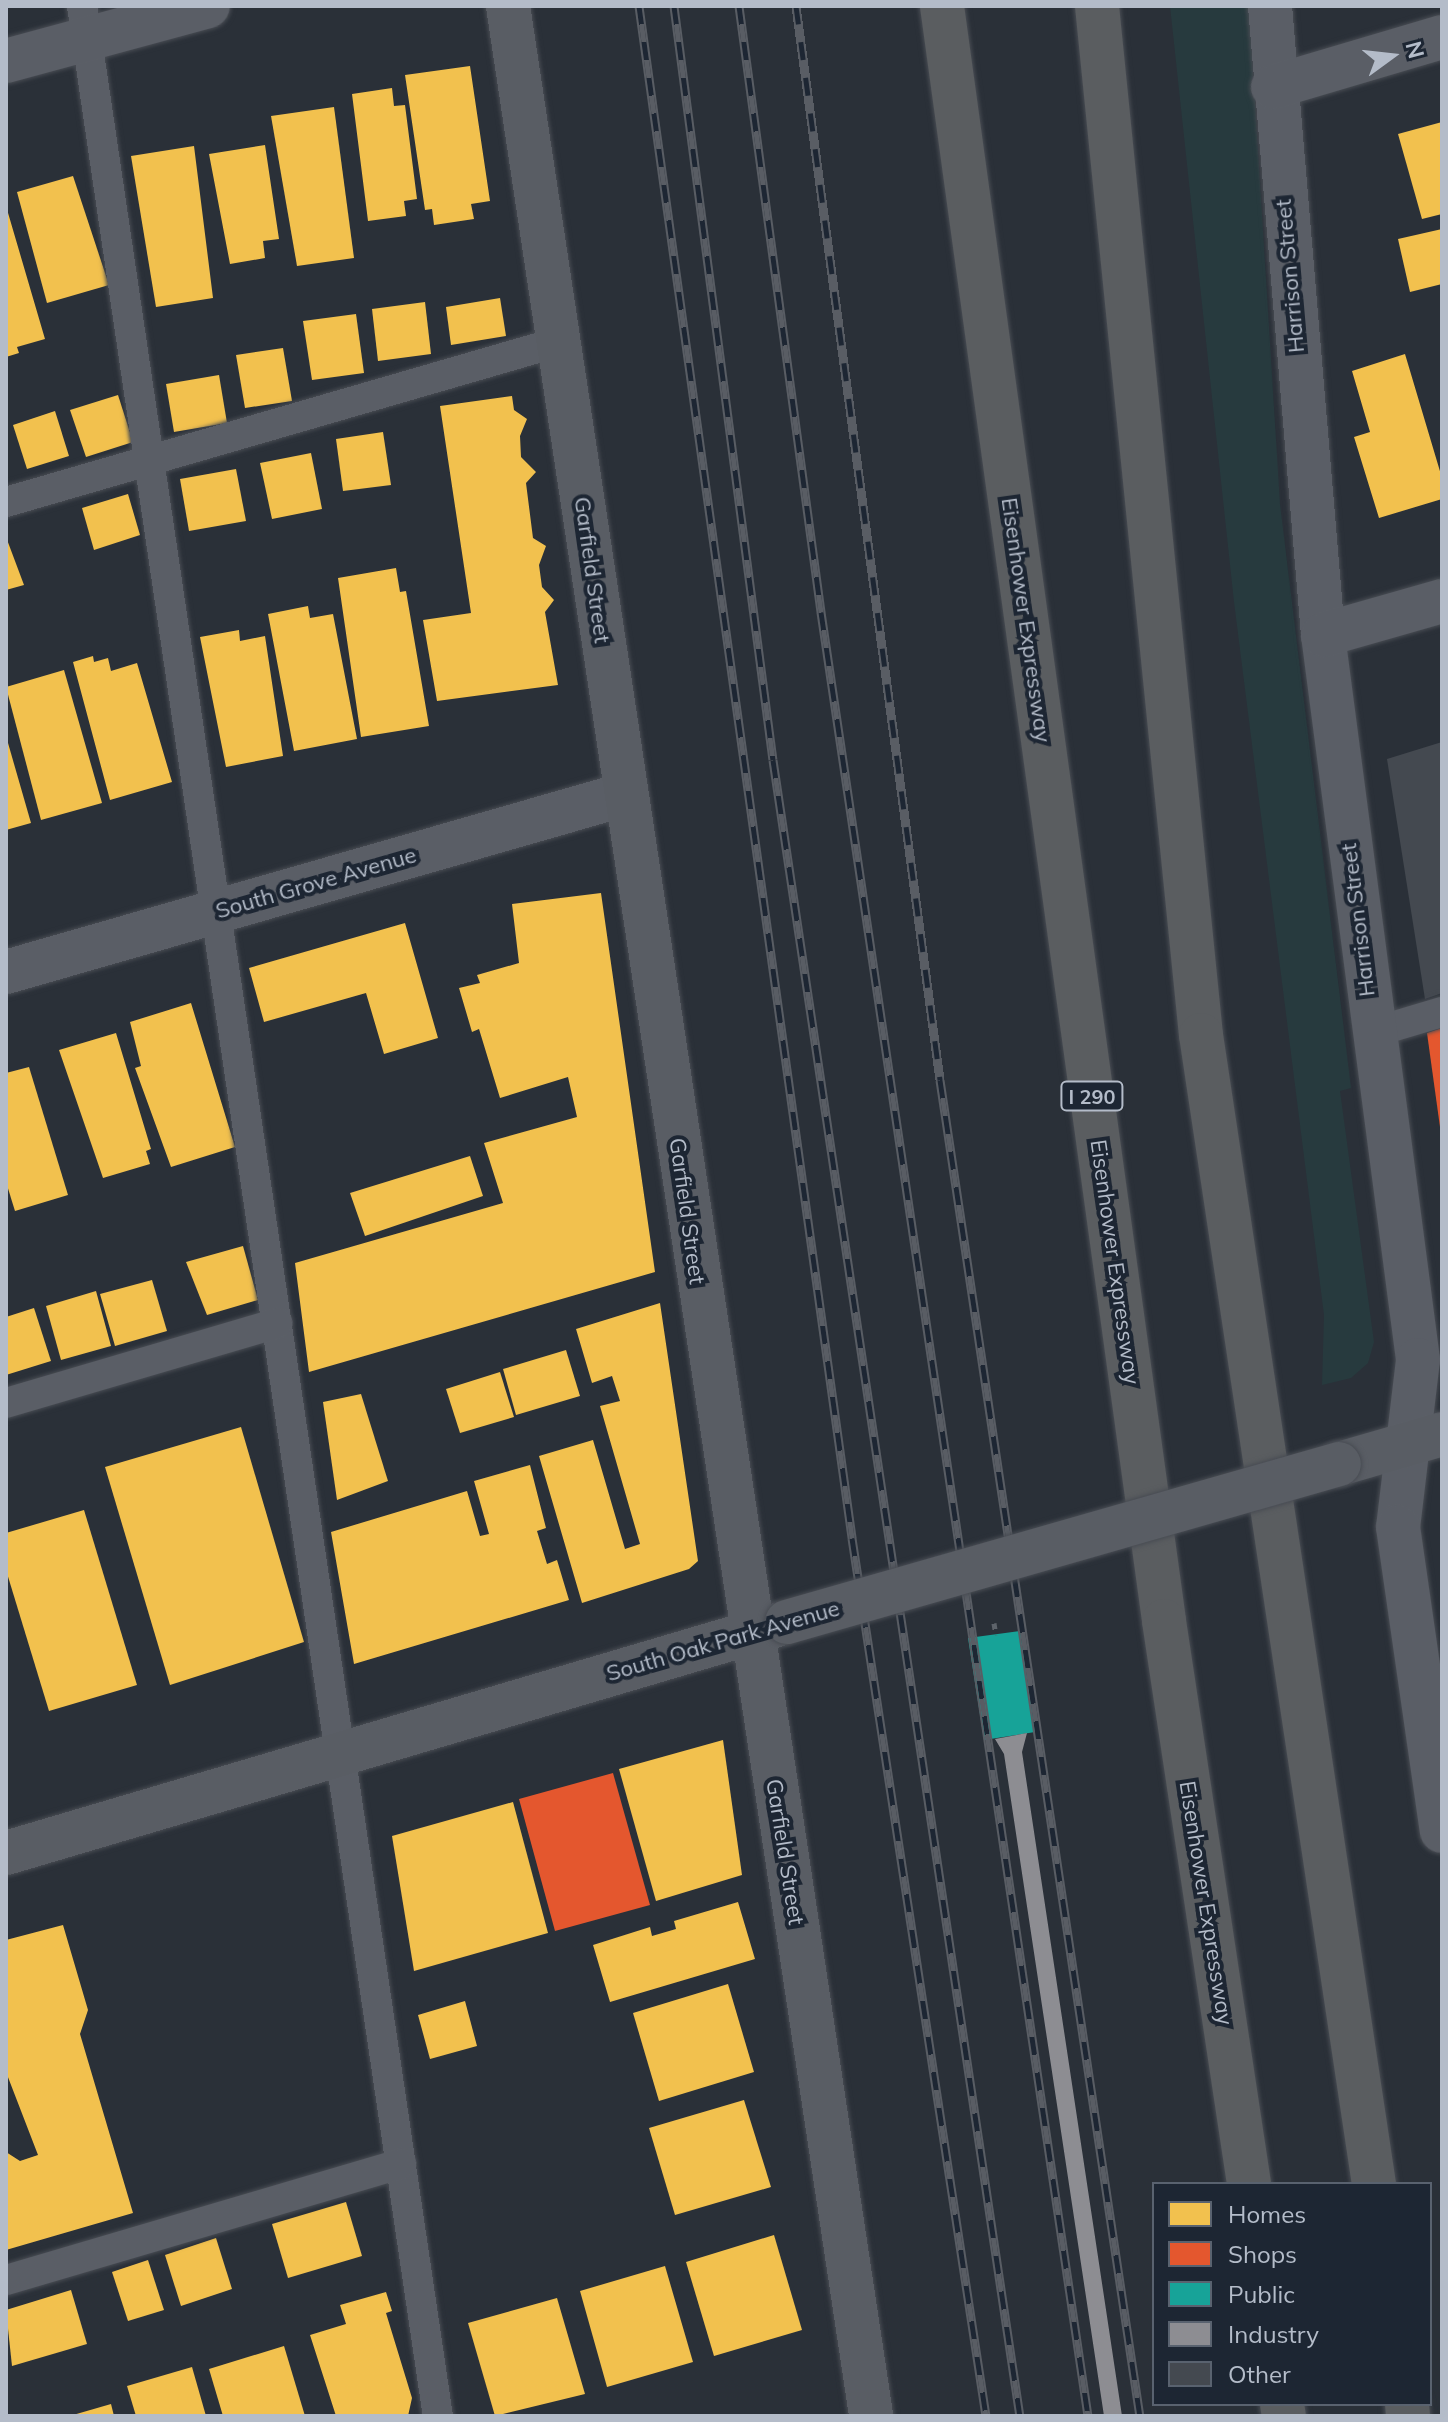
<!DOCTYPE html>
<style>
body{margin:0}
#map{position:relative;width:1448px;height:2422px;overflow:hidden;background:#2a3038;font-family:Mulish,sans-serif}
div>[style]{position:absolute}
.green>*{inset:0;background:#273a3e}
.homes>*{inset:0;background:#f2c14e}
.shops>*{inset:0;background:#e4572e}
.public>*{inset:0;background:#17a398}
.industry>*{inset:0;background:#8d8d92}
.building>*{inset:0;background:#444950}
.path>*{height:5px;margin-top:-2.5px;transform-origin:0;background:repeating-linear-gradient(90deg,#5d636a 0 6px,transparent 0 12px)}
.roads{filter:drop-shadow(0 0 2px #484c53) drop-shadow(0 0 2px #484c53)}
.lane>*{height:30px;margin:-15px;padding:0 15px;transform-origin:15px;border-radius:15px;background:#5a5e66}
.street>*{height:44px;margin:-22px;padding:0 22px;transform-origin:22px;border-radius:22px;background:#5a5e66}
.secondary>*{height:44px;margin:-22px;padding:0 22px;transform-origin:22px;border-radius:22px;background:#595d64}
.highway>*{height:44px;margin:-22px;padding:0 22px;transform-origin:22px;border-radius:22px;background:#5a5d60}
.rail>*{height:9px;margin-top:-4.5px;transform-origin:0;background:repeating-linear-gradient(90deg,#1d2633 0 18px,#595d64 0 36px);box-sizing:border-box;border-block:2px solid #595d64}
.bridges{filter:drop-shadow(0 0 2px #484c53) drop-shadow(0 0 2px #484c53)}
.secondary-bridge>*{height:44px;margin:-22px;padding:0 22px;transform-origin:22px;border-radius:22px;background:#595d64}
span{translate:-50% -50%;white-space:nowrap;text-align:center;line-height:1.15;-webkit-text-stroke:8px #1d2633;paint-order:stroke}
.shield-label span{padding:2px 6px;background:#1d2633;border:2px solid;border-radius:6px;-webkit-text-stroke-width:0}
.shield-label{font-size:20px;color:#b4bcc9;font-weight:700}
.street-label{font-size:22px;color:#b4bcc9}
.frame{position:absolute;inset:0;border:8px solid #b4bcc9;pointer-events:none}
.legend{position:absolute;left:1152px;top:2182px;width:280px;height:224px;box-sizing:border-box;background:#1d2633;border:2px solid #59626f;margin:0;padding:10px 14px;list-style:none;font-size:24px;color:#b4bcc9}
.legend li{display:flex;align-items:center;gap:16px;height:40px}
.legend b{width:40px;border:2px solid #59626f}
.north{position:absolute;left:1352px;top:16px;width:80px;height:80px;-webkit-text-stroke:6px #1d2633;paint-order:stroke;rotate:75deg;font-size:22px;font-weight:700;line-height:32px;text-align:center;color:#b4bcc9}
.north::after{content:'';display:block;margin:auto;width:28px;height:36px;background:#b4bcc9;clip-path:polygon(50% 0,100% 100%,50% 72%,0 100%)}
</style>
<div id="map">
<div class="green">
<div style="clip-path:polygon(1170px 6px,1249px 6px,1280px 504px,1351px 1088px,1340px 1091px,1374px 1342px,1368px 1363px,1351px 1378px,1322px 1385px,1324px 1315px,1234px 602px)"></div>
</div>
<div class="homes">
<div style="clip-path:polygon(470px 66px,490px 201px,471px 204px,474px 219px,434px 225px,432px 209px,425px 210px,405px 75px)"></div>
<div style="clip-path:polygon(392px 88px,394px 106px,405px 105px,417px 199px,404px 201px,406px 216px,368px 221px,352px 94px)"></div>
<div style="clip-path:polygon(334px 107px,354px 258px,297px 266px,271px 116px)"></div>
<div style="clip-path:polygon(1442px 122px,1442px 214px,1422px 219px,1398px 134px)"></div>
<div style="clip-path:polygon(265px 145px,279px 239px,263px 241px,265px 258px,230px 264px,209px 154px)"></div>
<div style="clip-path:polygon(194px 146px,213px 298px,156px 307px,131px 156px)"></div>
<div style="clip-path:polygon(73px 176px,109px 285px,47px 303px,17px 192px)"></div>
<div style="clip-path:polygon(6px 206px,45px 339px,17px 347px,19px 353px,6px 357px)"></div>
<div style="clip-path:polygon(1442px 229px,1442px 284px,1410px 292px,1398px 239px)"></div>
<div style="clip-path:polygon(500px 298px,506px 336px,451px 345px,446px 307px)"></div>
<div style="clip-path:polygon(425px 302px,431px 354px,378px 361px,372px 309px)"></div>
<div style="clip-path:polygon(356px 314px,364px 373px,312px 380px,303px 321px)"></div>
<div style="clip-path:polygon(283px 348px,292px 401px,245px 408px,236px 355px)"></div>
<div style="clip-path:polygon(1405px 354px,1442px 478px,1442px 499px,1379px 518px,1354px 437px,1370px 432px,1352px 371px)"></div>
<div style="clip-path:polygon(219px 375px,227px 423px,174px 432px,166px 384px)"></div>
<div style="clip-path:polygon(118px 395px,133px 442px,86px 457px,70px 410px)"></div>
<div style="clip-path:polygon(512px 396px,514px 410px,527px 419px,520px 436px,521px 457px,536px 472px,526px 483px,533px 538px,546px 546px,539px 565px,542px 587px,554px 600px,545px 612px,558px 685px,437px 701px,423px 620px,471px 613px,440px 406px)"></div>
<div style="clip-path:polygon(55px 411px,69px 456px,27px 469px,13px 425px)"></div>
<div style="clip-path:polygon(383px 432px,391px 485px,343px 491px,336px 439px)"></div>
<div style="clip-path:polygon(311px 453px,322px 509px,272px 519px,260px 463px)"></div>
<div style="clip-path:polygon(236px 469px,246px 521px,189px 531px,180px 479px)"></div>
<div style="clip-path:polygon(128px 494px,140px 535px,94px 550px,82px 508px)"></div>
<div style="clip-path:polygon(6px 537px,24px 585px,6px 590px)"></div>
<div style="clip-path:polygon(396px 568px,400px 592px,406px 591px,429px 726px,361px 737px,338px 578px)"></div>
<div style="clip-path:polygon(308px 606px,310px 618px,333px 614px,357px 739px,294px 751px,268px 614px)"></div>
<div style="clip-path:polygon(239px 630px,240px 641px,265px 636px,283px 756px,226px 767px,200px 637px)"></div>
<div style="clip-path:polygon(93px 656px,94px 662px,108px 658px,111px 671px,137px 663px,172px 782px,110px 800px,73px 662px)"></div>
<div style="clip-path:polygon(64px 670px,102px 803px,41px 820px,6px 687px)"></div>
<div style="clip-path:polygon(6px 736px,31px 823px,6px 830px)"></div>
<div style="clip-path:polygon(601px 893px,655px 1272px,309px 1372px,295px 1263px,503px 1203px,484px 1143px,577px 1117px,568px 1077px,500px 1098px,479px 1029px,472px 1032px,459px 988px,480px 983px,477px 975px,519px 963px,512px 904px)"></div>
<div style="clip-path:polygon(405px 923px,438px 1038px,384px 1054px,366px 993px,264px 1022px,249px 968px)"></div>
<div style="clip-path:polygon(191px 1003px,235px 1147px,171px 1167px,135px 1068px,141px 1066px,130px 1022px)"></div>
<div style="clip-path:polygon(116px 1033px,151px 1149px,146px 1151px,150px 1164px,103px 1178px,59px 1050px)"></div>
<div style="clip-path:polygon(29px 1067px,68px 1195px,15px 1211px,6px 1182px,6px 1073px)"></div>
<div style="clip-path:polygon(470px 1156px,483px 1196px,365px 1236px,350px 1193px)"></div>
<div style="clip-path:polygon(243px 1246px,258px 1300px,207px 1315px,186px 1262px)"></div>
<div style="clip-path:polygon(152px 1280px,167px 1331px,115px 1346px,100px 1294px)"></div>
<div style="clip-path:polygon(96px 1291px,111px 1346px,61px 1360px,46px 1306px)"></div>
<div style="clip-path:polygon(660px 1303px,698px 1561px,689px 1569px,582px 1603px,539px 1456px,593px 1440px,625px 1549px,640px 1544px,600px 1406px,620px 1401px,612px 1376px,592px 1383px,576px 1329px)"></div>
<div style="clip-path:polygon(34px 1308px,51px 1361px,6px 1375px,6px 1317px)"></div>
<div style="clip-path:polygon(566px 1350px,580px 1396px,516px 1415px,503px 1369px)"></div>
<div style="clip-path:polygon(500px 1372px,514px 1417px,460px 1433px,446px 1389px)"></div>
<div style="clip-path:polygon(361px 1394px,388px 1481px,337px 1500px,323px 1402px)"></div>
<div style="clip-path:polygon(241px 1427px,304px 1642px,170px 1685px,105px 1467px)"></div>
<div style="clip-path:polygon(530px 1465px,546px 1528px,537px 1531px,547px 1564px,557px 1560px,569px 1600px,354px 1664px,331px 1532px,467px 1491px,480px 1536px,489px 1534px,474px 1481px)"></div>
<div style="clip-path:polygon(84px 1510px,137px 1685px,49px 1711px,6px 1570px,6px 1533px)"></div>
<div style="clip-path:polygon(723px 1740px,742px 1875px,656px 1901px,619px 1769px)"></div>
<div style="clip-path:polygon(513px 1802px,548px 1933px,414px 1971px,392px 1836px)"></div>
<div style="clip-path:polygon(738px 1902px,755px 1959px,610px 2002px,593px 1945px,650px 1927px,652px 1936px,676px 1929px,674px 1921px)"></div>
<div style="clip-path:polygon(63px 1925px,88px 2010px,80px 2034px,133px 2213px,6px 2250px,6px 2152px,20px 2161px,38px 2155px,6px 2072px,6px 1940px)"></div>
<div style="clip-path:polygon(728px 1984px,754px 2072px,659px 2101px,633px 2013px)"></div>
<div style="clip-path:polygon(465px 2001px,477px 2046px,430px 2059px,418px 2015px)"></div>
<div style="clip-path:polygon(744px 2100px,771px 2187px,675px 2215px,649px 2128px)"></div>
<div style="clip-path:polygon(346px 2202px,362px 2256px,288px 2278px,272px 2224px)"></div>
<div style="clip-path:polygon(774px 2235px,802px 2330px,714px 2356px,686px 2262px)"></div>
<div style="clip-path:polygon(216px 2238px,232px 2289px,181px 2306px,165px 2255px)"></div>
<div style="clip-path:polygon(148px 2260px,164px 2310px,128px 2321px,112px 2272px)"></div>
<div style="clip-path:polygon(665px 2266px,693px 2362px,607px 2387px,580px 2291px)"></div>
<div style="clip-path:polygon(71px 2290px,87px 2344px,12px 2366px,6px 2310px)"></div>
<div style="clip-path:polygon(386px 2292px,392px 2311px,386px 2313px,412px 2398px,408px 2416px,336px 2416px,310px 2335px,346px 2324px,340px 2305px)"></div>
<div style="clip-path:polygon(557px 2298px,585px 2394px,495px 2416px,468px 2323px)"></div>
<div style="clip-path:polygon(284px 2346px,305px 2416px,223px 2416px,209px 2369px)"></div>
<div style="clip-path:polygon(192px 2367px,206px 2416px,136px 2416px,127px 2386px)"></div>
<div style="clip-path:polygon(111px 2404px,114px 2416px,73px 2416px,73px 2415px)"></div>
</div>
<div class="shops">
<div style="clip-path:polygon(1442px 1028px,1442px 1127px,1440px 1127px,1427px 1033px)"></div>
<div style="clip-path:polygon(613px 1773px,650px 1905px,555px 1931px,519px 1799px)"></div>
</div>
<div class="public">
<div style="clip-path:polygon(1020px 1631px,1035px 1732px,984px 1740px,968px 1638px)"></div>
</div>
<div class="industry">
<div style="clip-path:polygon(1027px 1733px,1022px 1752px,1122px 2416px,1104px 2416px,1004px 1754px,995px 1739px)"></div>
</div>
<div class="building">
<div style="clip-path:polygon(1442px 742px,1442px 993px,1425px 999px,1387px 759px)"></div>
</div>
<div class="path">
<div style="left:994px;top:1623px;width:12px;rotate:81deg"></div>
</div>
<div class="roads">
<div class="lane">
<div style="left:82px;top:6px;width:2436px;rotate:81.6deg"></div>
<div style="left:6px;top:502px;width:575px;rotate:-16.16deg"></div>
<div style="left:1371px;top:1033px;width:74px;rotate:-16.5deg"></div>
<div style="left:6px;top:1403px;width:283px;rotate:-16.4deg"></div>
<div style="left:6px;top:2280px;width:412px;rotate:-16.4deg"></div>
</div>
<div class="street">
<div style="left:1270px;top:6px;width:631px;rotate:85.18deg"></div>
<div style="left:1323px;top:635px;width:731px;rotate:82.53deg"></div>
<div style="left:1418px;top:1360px;width:168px;rotate:96.8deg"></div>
<div style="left:1398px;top:1527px;width:307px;rotate:81.8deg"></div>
<div style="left:6px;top:61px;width:209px;rotate:-15.2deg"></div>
<div style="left:1273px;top:87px;width:176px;rotate:-16.5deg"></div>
<div style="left:1323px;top:635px;width:124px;rotate:-15.9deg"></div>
<div style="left:6px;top:972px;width:645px;rotate:-16.02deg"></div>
</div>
<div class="secondary">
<div style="left:508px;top:6px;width:2437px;rotate:81.43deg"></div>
<div style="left:1339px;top:1464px;width:107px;rotate:-16.2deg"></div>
<div style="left:6px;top:1853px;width:804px;rotate:-16.47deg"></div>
</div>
<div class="highway">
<div style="left:942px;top:6px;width:1630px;rotate:82.17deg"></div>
<div style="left:1164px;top:1621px;width:569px;rotate:81.41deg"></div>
<div style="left:1097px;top:6px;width:1034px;rotate:84.23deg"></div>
<div style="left:1201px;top:1035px;width:1162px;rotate:81.44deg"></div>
<div style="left:1282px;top:2404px;width:12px;rotate:81deg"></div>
<div style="left:1407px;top:2404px;width:12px;rotate:85deg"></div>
</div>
</div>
<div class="rail">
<div style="left:639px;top:6px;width:1547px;rotate:82.08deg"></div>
<div style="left:852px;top:1538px;width:888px;rotate:81.32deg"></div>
<div style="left:674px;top:6px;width:760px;rotate:82.52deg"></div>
<div style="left:773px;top:760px;width:1674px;rotate:81.52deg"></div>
<div style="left:739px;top:6px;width:612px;rotate:82.29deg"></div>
<div style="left:821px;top:612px;width:1824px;rotate:81.58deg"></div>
<div style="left:796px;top:6px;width:1084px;rotate:82.36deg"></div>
<div style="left:940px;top:1080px;width:1351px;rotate:81.49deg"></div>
</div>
<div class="bridges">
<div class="secondary-bridge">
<div style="left:787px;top:1622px;width:574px;rotate:-15.97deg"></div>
</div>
</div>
<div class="shield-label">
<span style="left:1092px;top:1096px">I 290</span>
</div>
<div class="street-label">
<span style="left:1290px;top:276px;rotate:-95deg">Harrison Street</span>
<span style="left:592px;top:570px;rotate:82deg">Garfield Street</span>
<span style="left:1026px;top:620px;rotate:82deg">Eisenhower Expressway</span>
<span style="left:316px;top:883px;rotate:-16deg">South Grove Avenue</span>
<span style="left:1358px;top:920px;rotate:-97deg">Harrison Street</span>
<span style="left:687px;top:1211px;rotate:82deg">Garfield Street</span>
<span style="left:1115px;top:1262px;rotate:82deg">Eisenhower Expressway</span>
<span style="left:723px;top:1641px;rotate:-16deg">South Oak Park Avenue</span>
<span style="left:785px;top:1852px;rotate:81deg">Garfield Street</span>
<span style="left:1206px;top:1903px;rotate:81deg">Eisenhower Expressway</span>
</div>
<div class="frame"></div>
<ul class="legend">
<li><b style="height:22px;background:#f2c14e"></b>Homes</li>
<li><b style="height:22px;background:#e4572e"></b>Shops</li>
<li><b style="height:22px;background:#17a398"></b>Public</li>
<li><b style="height:22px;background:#8d8d92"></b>Industry</li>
<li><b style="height:22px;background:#444950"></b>Other</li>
</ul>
<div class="north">N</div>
</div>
